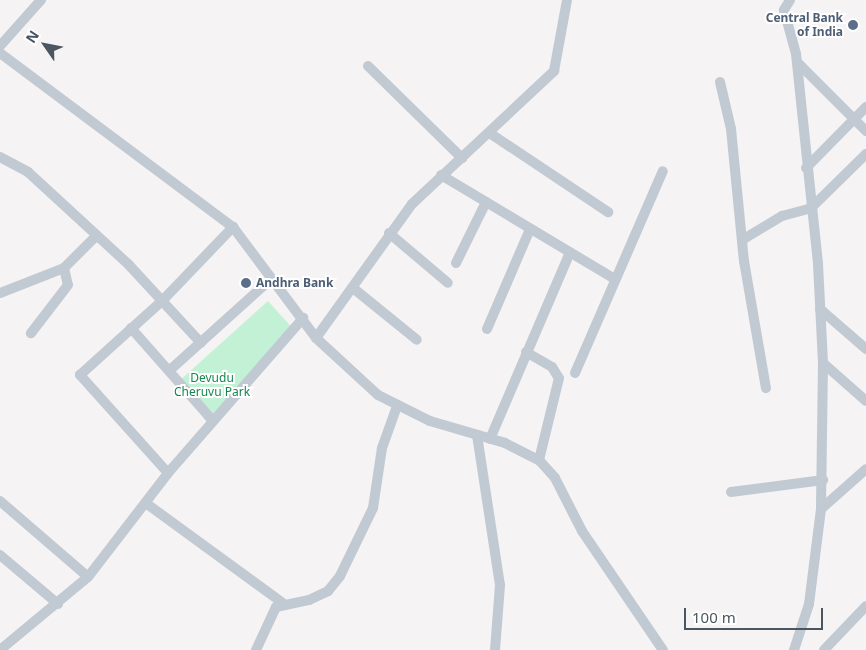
<!DOCTYPE html>
<style>
body{margin:0}
#map{position:relative;width:866px;height:650px;overflow:hidden;background:#f5f3f3;font-family:"Noto Sans",sans-serif}
div>[style]{position:absolute}
.green>*{inset:0;background:#c3f1d5}
.minor>*{height:10px;margin:-5px;padding:0 5px;transform-origin:5px;border-radius:5px;background:#c1cad2}
.dots>*{width:14px;height:14px;translate:-50% -50%;box-sizing:border-box;border:2px solid #fff;border-radius:50%}
span{translate:-50% -50%;white-space:nowrap;text-align:center;line-height:1.15;-webkit-text-stroke:4px #fff;paint-order:stroke}
.service-label{font-size:12px;color:#4e5e75;font-weight:700}
.right{translate:-100% -50%;text-align:right}
.left{translate:0 -50%;text-align:left}
.park-label{font-size:12px;color:#17864f}
.north{position:absolute;left:20px;top:20px;width:50px;height:50px;-webkit-text-stroke:4px #fff;paint-order:stroke;rotate:303deg;font-size:14px;font-weight:700;line-height:20px;text-align:center;color:#4a5661}
.north::after{content:'';display:block;margin:auto;width:18px;height:22px;background:#4a5661;clip-path:polygon(50% 0,100% 100%,50% 72%,0 100%)}
.scale{position:absolute;left:684px;top:608px;width:139px;height:22px;box-sizing:border-box;border:2px solid #4a5661;border-top:0;padding-left:6px;font-size:15px;line-height:18px;white-space:nowrap;color:#4a5661;-webkit-text-stroke:4px #fff;paint-order:stroke}
</style>
<div id="map">
<div class="green">
<div style="clip-path:polygon(268px 301px,296px 332px,209px 425px,177px 383px)"></div>
</div>
<div class="minor">
<div style="left:790px;top:0;width:12px;rotate:121deg"></div>
<div style="left:784px;top:10px;width:46px;rotate:74.7deg"></div>
<div style="left:796px;top:54px;width:211px;rotate:84deg"></div>
<div style="left:818px;top:264px;width:99px;rotate:87.1deg"></div>
<div style="left:823px;top:363px;width:146px;rotate:90.8deg"></div>
<div style="left:0;top:46px;width:62px;rotate:-48.3deg"></div>
<div style="left:0;top:53px;width:291px;rotate:36.8deg"></div>
<div style="left:233px;top:227px;width:139px;rotate:53.2deg"></div>
<div style="left:316px;top:338px;width:84px;rotate:42.6deg"></div>
<div style="left:378px;top:395px;width:58px;rotate:26.6deg"></div>
<div style="left:430px;top:421px;width:78px;rotate:16.3deg"></div>
<div style="left:505px;top:443px;width:38px;rotate:27deg"></div>
<div style="left:539px;top:460px;width:24px;rotate:48deg"></div>
<div style="left:555px;top:478px;width:59px;rotate:63deg"></div>
<div style="left:582px;top:531px;width:144px;rotate:55.8deg"></div>
<div style="left:797px;top:62px;width:98px;rotate:45deg"></div>
<div style="left:368px;top:66px;width:132px;rotate:44.4deg"></div>
<div style="left:720px;top:82px;width:48px;rotate:76.8deg"></div>
<div style="left:731px;top:129px;width:133px;rotate:84.4deg"></div>
<div style="left:744px;top:261px;width:129px;rotate:80.2deg"></div>
<div style="left:491px;top:134px;width:141px;rotate:33.7deg"></div>
<div style="left:0;top:157px;width:32px;rotate:28deg"></div>
<div style="left:28px;top:172px;width:137px;rotate:42.6deg"></div>
<div style="left:129px;top:265px;width:106px;rotate:47.3deg"></div>
<div style="left:806px;top:168px;width:86px;rotate:-45.5deg"></div>
<div style="left:441px;top:175px;width:203px;rotate:30.9deg"></div>
<div style="left:389px;top:233px;width:77px;rotate:40.3deg"></div>
<div style="left:742px;top:240px;width:47px;rotate:-31deg"></div>
<div style="left:782px;top:216px;width:30px;rotate:-15deg"></div>
<div style="left:811px;top:208px;width:77px;rotate:-44.5deg"></div>
<div style="left:456px;top:263px;width:68px;rotate:-63.8deg"></div>
<div style="left:64px;top:268px;width:45px;rotate:-45deg"></div>
<div style="left:353px;top:288px;width:82px;rotate:39.1deg"></div>
<div style="left:0;top:293px;width:69px;rotate:-21.3deg"></div>
<div style="left:64px;top:268px;width:17px;rotate:77deg"></div>
<div style="left:68px;top:285px;width:61px;rotate:127.6deg"></div>
<div style="left:820px;top:309px;width:61px;rotate:41deg"></div>
<div style="left:131px;top:328px;width:124px;rotate:48.6deg"></div>
<div style="left:487px;top:329px;width:109px;rotate:-66.7deg"></div>
<div style="left:316px;top:338px;width:165px;rotate:-54.4deg"></div>
<div style="left:412px;top:204px;width:195px;rotate:-43.1deg"></div>
<div style="left:554px;top:71px;width:72px;rotate:-79.6deg"></div>
<div style="left:526px;top:352px;width:30px;rotate:30deg"></div>
<div style="left:552px;top:367px;width:13px;rotate:58deg"></div>
<div style="left:559px;top:378px;width:84px;rotate:103.7deg"></div>
<div style="left:823px;top:363px;width:57px;rotate:41.5deg"></div>
<div style="left:170px;top:370px;width:137px;rotate:-42deg"></div>
<div style="left:575px;top:373px;width:220px;rotate:-66.5deg"></div>
<div style="left:477px;top:435px;width:152px;rotate:81.3deg"></div>
<div style="left:500px;top:585px;width:65px;rotate:94.4deg"></div>
<div style="left:490px;top:439px;width:203px;rotate:-66.8deg"></div>
<div style="left:168px;top:473px;width:132px;rotate:-131.9deg"></div>
<div style="left:80px;top:375px;width:110px;rotate:-42.1deg"></div>
<div style="left:162px;top:301px;width:103px;rotate:-46.2deg"></div>
<div style="left:731px;top:492px;width:93px;rotate:-7.4deg"></div>
<div style="left:0;top:501px;width:116px;rotate:40.8deg"></div>
<div style="left:147px;top:504px;width:168px;rotate:36.1deg"></div>
<div style="left:0;top:555px;width:76px;rotate:40.2deg"></div>
<div style="left:0;top:650px;width:114px;rotate:-39.7deg"></div>
<div style="left:88px;top:577px;width:131px;rotate:-52.4deg"></div>
<div style="left:168px;top:473px;width:206px;rotate:-48.9deg"></div>
<div style="left:256px;top:650px;width:47px;rotate:-65.1deg"></div>
<div style="left:276px;top:607px;width:34px;rotate:-12deg"></div>
<div style="left:309px;top:600px;width:21px;rotate:-25deg"></div>
<div style="left:328px;top:591px;width:19px;rotate:-51deg"></div>
<div style="left:340px;top:576px;width:76px;rotate:-64.1deg"></div>
<div style="left:373px;top:508px;width:61px;rotate:-81.5deg"></div>
<div style="left:382px;top:448px;width:45px;rotate:-70.3deg"></div>
<div style="left:794px;top:650px;width:48px;rotate:-71.9deg"></div>
<div style="left:809px;top:604px;width:96px;rotate:-82.8deg"></div>
<div style="left:821px;top:509px;width:60px;rotate:-41.6deg"></div>
<div style="left:824px;top:650px;width:61px;rotate:-46.3deg"></div>
</div>
<div class="dots">
<div style="left:853px;top:25px;background:#5c6f8a"></div>
<div style="left:246px;top:283px;background:#5c6f8a"></div>
</div>
<div class="service-label">
<span class="right" style="left:843px;top:25px">Central Bank<br>of India</span>
<span class="left" style="left:256px;top:283px">Andhra Bank</span>
</div>
<div class="park-label">
<span style="left:212px;top:385px">Devudu<br>Cheruvu Park</span>
</div>
<div class="north">N</div>
<div class="scale">100 m</div>
</div>
